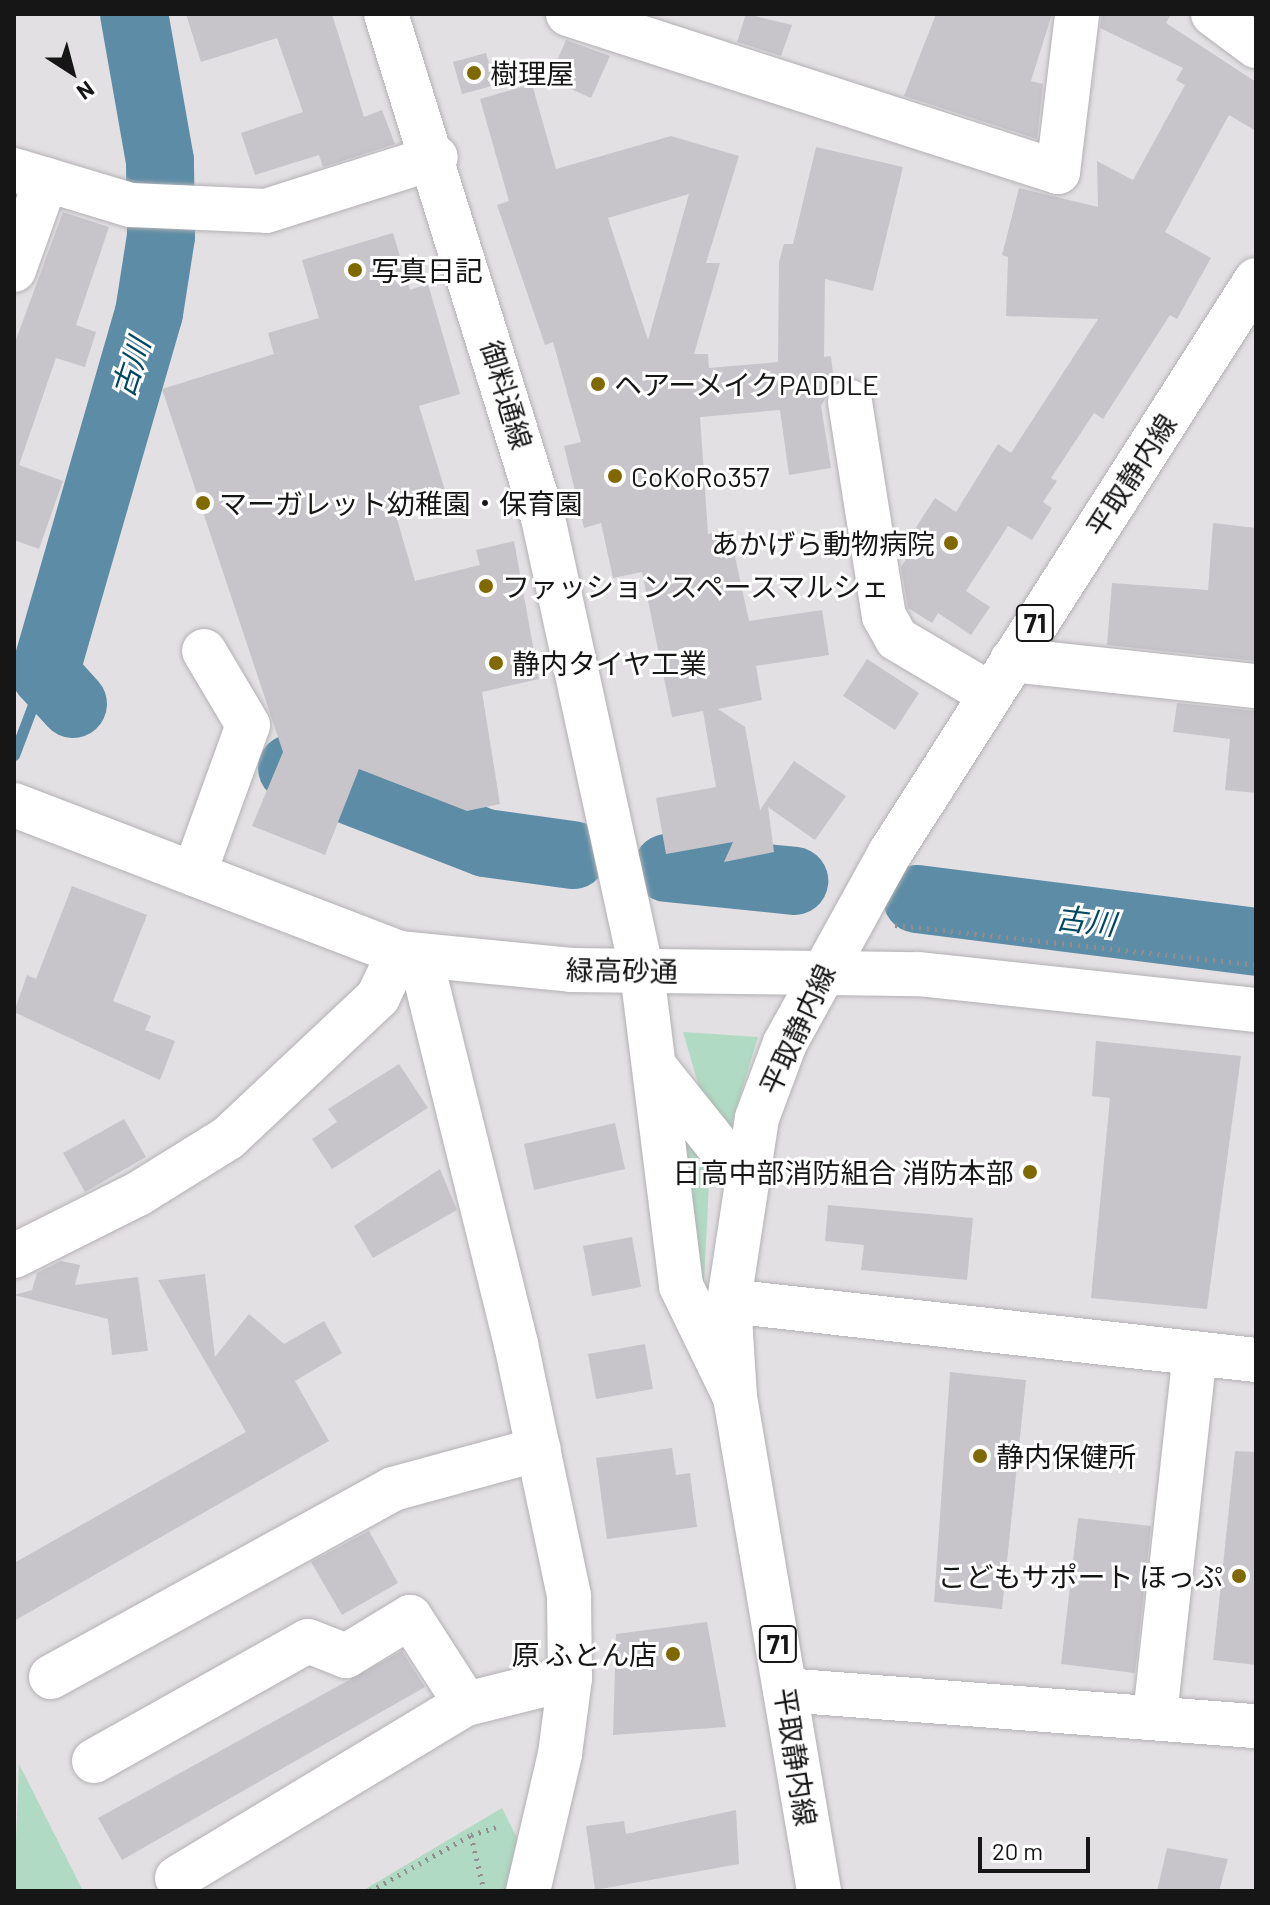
<!DOCTYPE html>
<meta charset="utf-8">
<style>
body{margin:0}
#map{position:relative;width:1270px;height:1905px;overflow:hidden;background:#e3e0e3;font-family:Barlow,"Noto Sans JP",sans-serif}
div>[style]{position:absolute}
.green>*{inset:0;background:#b0dac3}
.stream>*{height:11px;margin:-5.5px;padding:0 5.5px;transform-origin:5.5px;border-radius:5.5px;background:#5d8da6}
.river>*{height:68px;margin:-34px;padding:0 34px;transform-origin:34px;border-radius:34px;background:#5d8da6}
.building>*{inset:0;background:#c7c5c9}
.path>*{height:5px;margin-top:-2.5px;transform-origin:0;background:repeating-linear-gradient(90deg,#8f8d8f 0 2px,transparent 0 8px)}
.roads{filter:drop-shadow(0 0 2px #b3b1b4) drop-shadow(0 0 2px #b3b1b4)}
.minor>*{height:44px;margin:-22px;padding:0 22px;transform-origin:22px;border-radius:22px;background:#fff}
.major>*{height:44px;margin:-22px;padding:0 22px;transform-origin:22px;border-radius:22px;background:#fff}
.dots>*{width:22px;height:22px;translate:-50% -50%;box-sizing:border-box;border:4px solid #fff;border-radius:50%}
span{translate:-50% -50%;white-space:nowrap;text-align:center;line-height:1.15;-webkit-text-stroke:6px #fff;paint-order:stroke}
.shield-label span{padding:2px 6px;background:#fff;border:2px solid;border-radius:6px;-webkit-text-stroke-width:0}
.shield-label{font-size:26px;color:#171617;font-weight:700}
.poi-label{font-size:28px;color:#171617}
.left{translate:0 -50%;text-align:left}
.right{translate:-100% -50%;text-align:right}
.street-label{font-size:28px;color:#171617}
.water-label{font-size:30px;color:#024761;font-style:italic}
.frame{position:absolute;inset:0;border:16px solid #171617;pointer-events:none}
.north{position:absolute;left:32px;top:32px;width:80px;height:80px;-webkit-text-stroke:6px #fff;paint-order:stroke;rotate:144deg;font-size:22px;font-weight:700;line-height:32px;text-align:center;color:#171617}
.north::after{content:'';display:block;margin:auto;width:28px;height:36px;background:#171617;clip-path:polygon(50% 0,100% 100%,50% 72%,0 100%)}
.scale{position:absolute;left:978px;top:1837px;width:112px;height:36px;box-sizing:border-box;border:4px solid #171617;border-top:0;padding-left:10px;font-size:24px;line-height:28px;white-space:nowrap;color:#171617;-webkit-text-stroke:6px #fff;paint-order:stroke}
</style>
<div id="map">
<div class="green">
<div style="clip-path:polygon(683px 1032px,758px 1037px,727px 1139px,705px 1107px)"></div>
<div style="clip-path:polygon(671px 1110px,710px 1162px,704px 1284px,696px 1268px)"></div>
<div style="clip-path:polygon(19px 1764px,83px 1891px,14px 1891px)"></div>
<div style="clip-path:polygon(502px 1808px,521px 1846px,510px 1891px,362px 1891px)"></div>
</div>
<div class="stream">
<div style="left:14px;top:755px;width:88px;rotate:-69.3deg"></div>
</div>
<div class="river">
<div style="left:73px;top:704px;width:42px;rotate:-132.1deg"></div>
<div style="left:45px;top:673px;width:375px;rotate:-73.9deg"></div>
<div style="left:149px;top:313px;width:78px;rotate:-81.1deg"></div>
<div style="left:161px;top:236px;width:75px;rotate:-90.8deg"></div>
<div style="left:160px;top:161px;width:149px;rotate:-100deg"></div>
<div style="left:292px;top:768px;width:207px;rotate:21.2deg"></div>
<div style="left:485px;top:843px;width:89px;rotate:7.8deg"></div>
<div style="left:667px;top:868px;width:128px;rotate:5.8deg"></div>
<div style="left:917px;top:899px;width:342px;rotate:7.2deg"></div>
</div>
<div class="building">
<div style="clip-path:polygon(186px 14px,332px 14px,364px 117px,382px 110px,395px 144px,323px 167px,319px 155px,255px 175px,241px 133px,303px 112px,277px 38px,201px 62px)"></div>
<div style="clip-path:polygon(746px 14px,792px 25px,781px 56px,737px 42px)"></div>
<div style="clip-path:polygon(936px 14px,1052px 14px,1031px 81px,1043px 84px,1037px 139px,904px 96px)"></div>
<div style="clip-path:polygon(1102px 14px,1171px 14px,1166px 23px,1256px 82px,1256px 131px,1229px 115px,1165px 232px,1211px 258px,1177px 319px,1170px 315px,1103px 419px,1094px 413px,1051px 478px,1057px 481px,1043px 502px,1052px 508px,1032px 540px,1008px 526px,966px 591px,990px 607px,971px 635px,938px 613px,932px 623px,908px 608px,901px 567px,911px 551px,904px 546px,935px 498px,956px 512px,998px 444px,1011px 453px,1098px 319px,1006px 316px,1008px 257px,1002px 255px,1019px 188px,1098px 207px,1097px 161px,1133px 180px,1185px 85px,1176px 80px,1183px 68px,1100px 28px)"></div>
<div style="clip-path:polygon(566px 40px,610px 56px,591px 98px,549px 79px)"></div>
<div style="clip-path:polygon(486px 53px,495px 85px,462px 94px,453px 62px)"></div>
<div style="clip-path:polygon(evenodd,532px 84px,556px 169px,671px 136px,739px 156px,706px 263px,720px 263px,694px 354px,708px 354px,709px 368px,778px 362px,779px 262px,784px 244px,793px 244px,816px 147px,903px 167px,873px 291px,825px 279px,824px 357px,831px 356px,834px 383px,821px 406px,831px 468px,789px 475px,780px 410px,700px 417px,708px 534px,729px 529px,749px 621px,822px 610px,829px 655px,756px 666px,762px 700px,718px 709px,745px 727px,760px 810px,794px 761px,846px 796px,815px 840px,768px 807px,774px 852px,724px 862px,733px 842px,666px 854px,656px 798px,716px 787px,703px 711px,672px 717px,642px 572px,613px 578px,601px 523px,584px 528px,564px 446px,581px 442px,553px 342px,545px 345px,497px 205px,509px 201px,480px 99px,532px 84px,689px 194px,648px 340px,608px 218px,689px 194px)"></div>
<div style="clip-path:polygon(63px 212px,109px 227px,76px 325px,96px 332px,85px 367px,56px 358px,19px 465px,63px 481px,39px 549px,14px 540px,14px 345px)"></div>
<div style="clip-path:polygon(393px 233px,410px 290px,428px 284px,460px 394px,419px 406px,449px 503px,397px 519px,415px 581px,480px 565px,476px 550px,514px 541px,539px 679px,482px 692px,500px 804px,467px 811px,359px 769px,325px 855px,252px 826px,283px 752px,162px 389px,274px 354px,268px 333px,319px 318px,302px 260px)"></div>
<div style="clip-path:polygon(1213px 523px,1256px 528px,1256px 661px,1107px 645px,1112px 583px,1208px 590px)"></div>
<div style="clip-path:polygon(867px 659px,919px 693px,895px 730px,843px 696px)"></div>
<div style="clip-path:polygon(1177px 703px,1256px 711px,1256px 793px,1225px 790px,1230px 739px,1173px 732px)"></div>
<div style="clip-path:polygon(72px 886px,147px 915px,113px 1001px,151px 1016px,145px 1030px,175px 1041px,160px 1080px,14px 1012px,27px 975px,36px 979px)"></div>
<div style="clip-path:polygon(1096px 1041px,1241px 1056px,1207px 1309px,1091px 1298px,1110px 1098px,1092px 1096px)"></div>
<div style="clip-path:polygon(399px 1064px,428px 1108px,332px 1169px,312px 1139px,337px 1122px,328px 1109px)"></div>
<div style="clip-path:polygon(124px 1119px,146px 1157px,85px 1192px,63px 1153px)"></div>
<div style="clip-path:polygon(615px 1123px,625px 1169px,534px 1190px,524px 1144px)"></div>
<div style="clip-path:polygon(440px 1169px,457px 1210px,373px 1258px,354px 1226px)"></div>
<div style="clip-path:polygon(828px 1205px,973px 1218px,967px 1280px,861px 1270px,864px 1245px,825px 1241px)"></div>
<div style="clip-path:polygon(632px 1237px,641px 1287px,592px 1296px,583px 1246px)"></div>
<div style="clip-path:polygon(61px 1261px,80px 1265px,75px 1285px,138px 1277px,148px 1351px,112px 1355px,108px 1319px,14px 1295px,32px 1290px,37px 1273px)"></div>
<div style="clip-path:polygon(205px 1274px,215px 1357px,249px 1314px,284px 1344px,324px 1321px,342px 1353px,295px 1381px,329px 1441px,14px 1621px,14px 1563px,246px 1432px,158px 1280px)"></div>
<div style="clip-path:polygon(645px 1344px,653px 1389px,596px 1399px,588px 1354px)"></div>
<div style="clip-path:polygon(950px 1372px,1026px 1380px,1002px 1609px,934px 1602px)"></div>
<div style="clip-path:polygon(672px 1448px,676px 1475px,690px 1473px,697px 1527px,607px 1539px,596px 1458px)"></div>
<div style="clip-path:polygon(1235px 1451px,1256px 1452px,1256px 1665px,1213px 1660px)"></div>
<div style="clip-path:polygon(1078px 1518px,1151px 1526px,1135px 1673px,1061px 1664px)"></div>
<div style="clip-path:polygon(369px 1531px,398px 1583px,342px 1615px,311px 1562px)"></div>
<div style="clip-path:polygon(707px 1622px,726px 1727px,613px 1735px,616px 1634px)"></div>
<div style="clip-path:polygon(402px 1651px,425px 1687px,122px 1860px,98px 1818px)"></div>
<div style="clip-path:polygon(736px 1810px,739px 1864px,595px 1890px,586px 1826px,624px 1821px,626px 1834px)"></div>
<div style="clip-path:polygon(1167px 1848px,1228px 1859px,1219px 1891px,1157px 1891px)"></div>
</div>
<div class="path">
<div style="left:895px;top:925px;width:363px;rotate:6.3deg"></div>
<div style="left:471px;top:1835px;width:57px;rotate:76.9deg"></div>
<div style="left:370px;top:1891px;width:115px;rotate:-29deg"></div>
<div style="left:471px;top:1835px;width:31px;rotate:-17deg"></div>
</div>
<div class="roads">
<div class="minor">
<div style="left:386px;top:14px;width:528px;rotate:72.7deg"></div>
<div style="left:543px;top:518px;width:465px;rotate:77.7deg"></div>
<div style="left:642px;top:972px;width:316px;rotate:82.9deg"></div>
<div style="left:681px;top:1286px;width:123px;rotate:64.1deg"></div>
<div style="left:568px;top:14px;width:515px;rotate:17.87deg"></div>
<div style="left:1058px;top:172px;width:159px;rotate:-83.1deg"></div>
<div style="left:1213px;top:14px;width:54px;rotate:36.7deg"></div>
<div style="left:14px;top:170px;width:122px;rotate:16.7deg"></div>
<div style="left:131px;top:205px;width:135px;rotate:2.5deg"></div>
<div style="left:266px;top:211px;width:178px;rotate:-17.6deg"></div>
<div style="left:14px;top:270px;width:96px;rotate:-70.4deg"></div>
<div style="left:850px;top:402px;width:217px;rotate:81deg"></div>
<div style="left:884px;top:616px;width:26px;rotate:61deg"></div>
<div style="left:897px;top:639px;width:108px;rotate:30.6deg"></div>
<div style="left:1012px;top:660px;width:245px;rotate:6.1deg"></div>
<div style="left:14px;top:805px;width:412px;rotate:21deg"></div>
<div style="left:399px;top:953px;width:173px;rotate:5.6deg"></div>
<div style="left:571px;top:970px;width:347px;rotate:0.7deg"></div>
<div style="left:918px;top:974px;width:340px;rotate:6.1deg"></div>
<div style="left:194px;top:874px;width:158px;rotate:-70.1deg"></div>
<div style="left:248px;top:725px;width:86px;rotate:-120.7deg"></div>
<div style="left:420px;top:956px;width:400px;rotate:76.1deg"></div>
<div style="left:516px;top:1344px;width:258px;rotate:78.1deg"></div>
<div style="left:569px;top:1596px;width:82px;rotate:89.3deg"></div>
<div style="left:570px;top:1678px;width:77px;rotate:97.5deg"></div>
<div style="left:560px;top:1754px;width:141px;rotate:103.1deg"></div>
<div style="left:658px;top:1071px;width:136px;rotate:51.3deg"></div>
<div style="left:14px;top:1256px;width:139px;rotate:-26.6deg"></div>
<div style="left:138px;top:1194px;width:106px;rotate:-31.9deg"></div>
<div style="left:228px;top:1138px;width:206px;rotate:-43.2deg"></div>
<div style="left:378px;top:997px;width:49px;rotate:-64.5deg"></div>
<div style="left:729px;top:1301px;width:530px;rotate:6.39deg"></div>
<div style="left:51px;top:1677px;width:390px;rotate:-28.8deg"></div>
<div style="left:393px;top:1489px;width:151px;rotate:-15.3deg"></div>
<div style="left:785px;top:1690px;width:472px;rotate:4.4deg"></div>
<div style="left:1155px;top:1715px;width:364px;rotate:-83.7deg"></div>
<div style="left:94px;top:1761px;width:245px;rotate:-29.3deg"></div>
<div style="left:308px;top:1641px;width:41px;rotate:21.5deg"></div>
<div style="left:346px;top:1656px;width:75px;rotate:-31.4deg"></div>
<div style="left:410px;top:1617px;width:103px;rotate:57.2deg"></div>
<div style="left:177px;top:1878px;width:337px;rotate:-31.1deg"></div>
<div style="left:466px;top:1704px;width:107px;rotate:-14deg"></div>
</div>
<div class="major">
<div style="left:819px;top:1891px;width:501px;rotate:-99.65deg"></div>
<div style="left:735px;top:1397px;width:96px;rotate:-93.6deg"></div>
<div style="left:729px;top:1301px;width:185px;rotate:-81.3deg"></div>
<div style="left:757px;top:1118px;width:80px;rotate:-69.5deg"></div>
<div style="left:785px;top:1043px;width:217px;rotate:-61.1deg"></div>
<div style="left:890px;top:853px;width:680px;rotate:-57.43deg"></div>
</div>
</div>
<div class="dots">
<div style="left:474px;top:73px;background:#806901"></div>
<div style="left:355px;top:270px;background:#806901"></div>
<div style="left:598px;top:384px;background:#806901"></div>
<div style="left:615px;top:476px;background:#806901"></div>
<div style="left:203px;top:503px;background:#806901"></div>
<div style="left:951px;top:543px;background:#806901"></div>
<div style="left:486px;top:586px;background:#806901"></div>
<div style="left:496px;top:663px;background:#806901"></div>
<div style="left:1030px;top:1172px;background:#806901"></div>
<div style="left:980px;top:1456px;background:#806901"></div>
<div style="left:1239px;top:1576px;background:#806901"></div>
<div style="left:673px;top:1654px;background:#806901"></div>
</div>
<div class="shield-label">
<span style="left:1035px;top:623px">71</span>
<span style="left:778px;top:1644px">71</span>
</div>
<div class="poi-label">
<span class="left" style="left:490px;top:73px">樹理屋</span>
<span class="left" style="left:371px;top:270px">写真日記</span>
<span class="left" style="left:614px;top:384px">ヘアーメイクPADDLE</span>
<span class="left" style="left:631px;top:476px">CoKoRo357</span>
<span class="left" style="left:219px;top:503px">マーガレット幼稚園・保育園</span>
<span class="right" style="left:935px;top:543px">あかげら動物病院</span>
<span class="left" style="left:502px;top:586px">ファッションスペースマルシェ</span>
<span class="left" style="left:512px;top:663px">静内タイヤ工業</span>
<span class="right" style="left:1014px;top:1172px">日高中部消防組合 消防本部</span>
<span class="left" style="left:996px;top:1456px">静内保健所</span>
<span class="right" style="left:1223px;top:1576px">こどもサポート ほっぷ</span>
<span class="right" style="left:657px;top:1654px">原 ふとん店</span>
</div>
<div class="street-label">
<span style="left:507px;top:395px;rotate:73deg">御料通線</span>
<span style="left:1131px;top:475px;rotate:-57deg">平取静内線</span>
<span style="left:622px;top:970px;rotate:1deg">緑高砂通</span>
<span style="left:797px;top:1029px;rotate:-65deg">平取静内線</span>
<span style="left:796px;top:1757px;rotate:81deg">平取静内線</span>
</div>
<div class="water-label">
<span style="left:130px;top:367px;rotate:-72deg">古川</span>
<span style="left:1086px;top:920px;rotate:7deg">古川</span>
</div>
<div class="frame"></div>
<div class="north">N</div>
<div class="scale">20 m</div>
</div>
